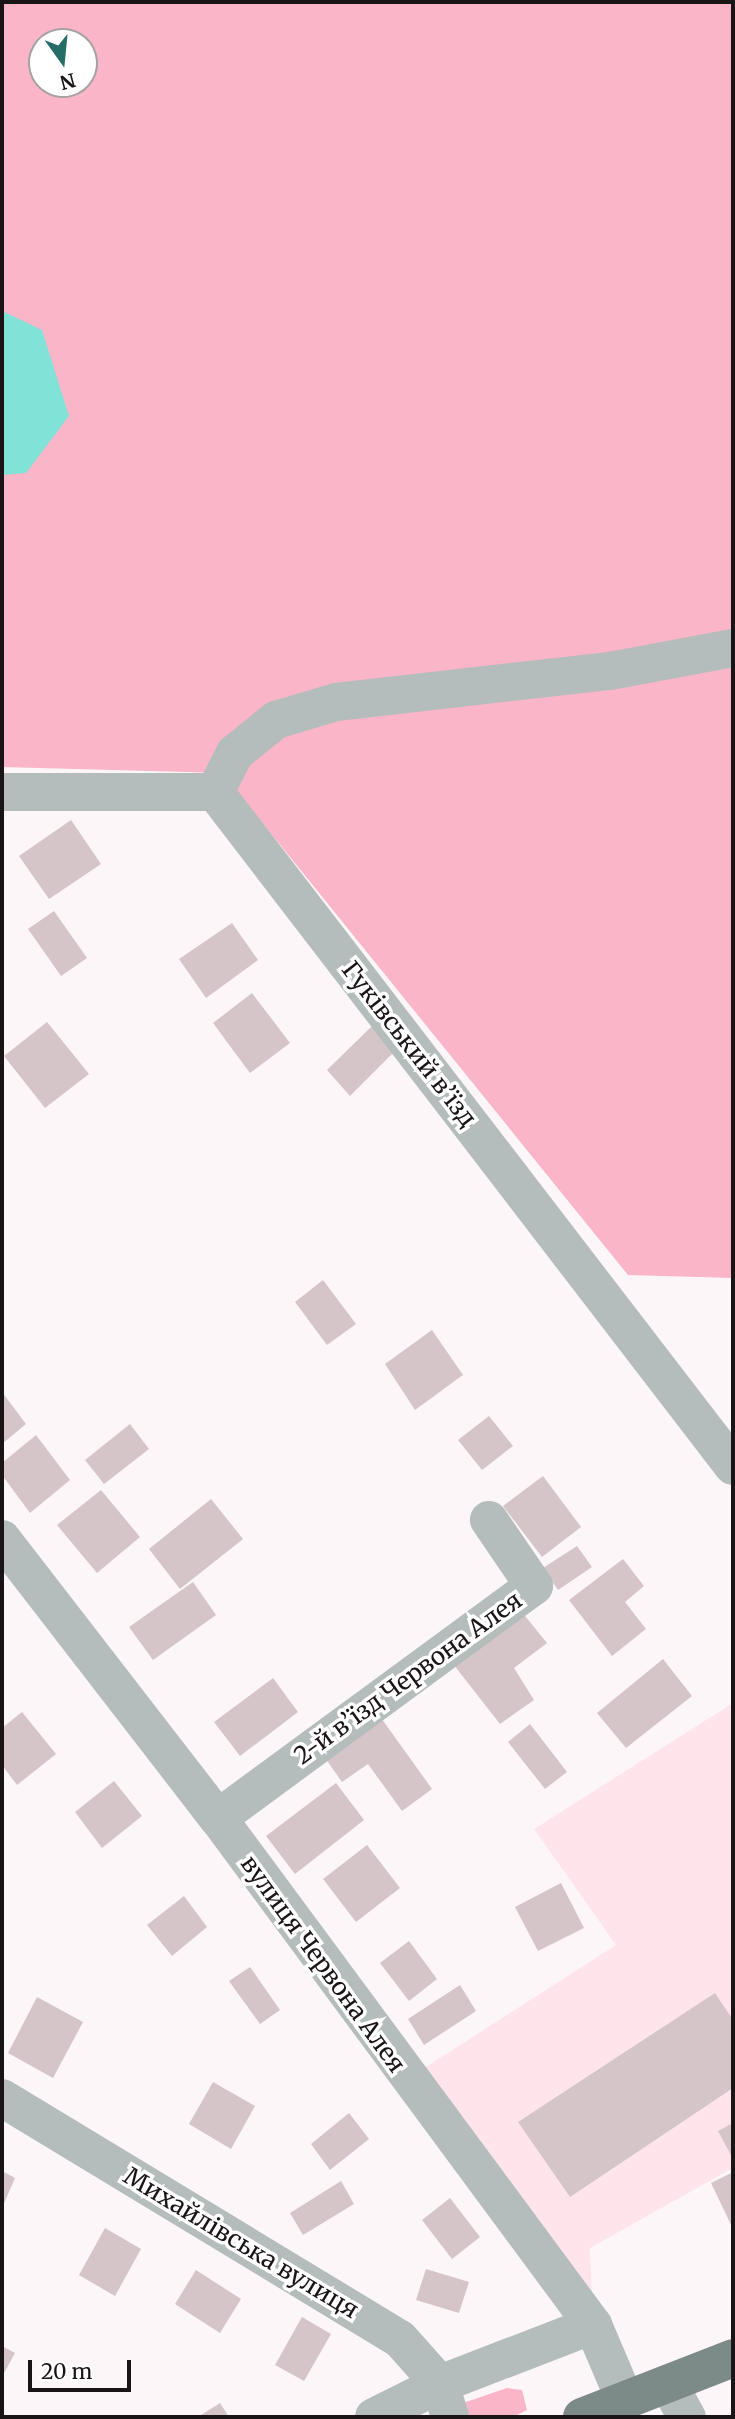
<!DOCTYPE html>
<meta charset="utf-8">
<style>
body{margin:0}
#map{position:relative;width:735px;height:2419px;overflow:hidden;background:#fdf6f8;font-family:Merriweather,serif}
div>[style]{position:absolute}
.built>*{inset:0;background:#ffe4eb}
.green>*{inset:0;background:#fab5c8}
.water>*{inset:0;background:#81e2d7}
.building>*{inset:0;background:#d5c4c8}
.minor>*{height:38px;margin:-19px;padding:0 19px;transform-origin:19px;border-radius:19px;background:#b4bdbb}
.major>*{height:38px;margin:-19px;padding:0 19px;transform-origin:19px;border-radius:19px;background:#7c8a88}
span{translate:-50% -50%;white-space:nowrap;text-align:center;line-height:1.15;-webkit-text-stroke:7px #fff;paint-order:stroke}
.street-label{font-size:24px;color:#1a1416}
.frame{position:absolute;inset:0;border:4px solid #1a1416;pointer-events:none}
.north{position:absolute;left:28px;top:28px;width:70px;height:70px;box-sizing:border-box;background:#fff;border:2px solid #a3a1a2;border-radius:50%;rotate:165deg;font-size:19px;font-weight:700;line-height:28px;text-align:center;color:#1a1416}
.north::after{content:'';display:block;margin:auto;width:24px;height:32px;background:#256e67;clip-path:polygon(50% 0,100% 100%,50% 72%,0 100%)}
.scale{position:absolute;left:28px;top:2360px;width:103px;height:32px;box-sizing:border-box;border:4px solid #1a1416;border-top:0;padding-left:9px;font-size:21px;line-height:24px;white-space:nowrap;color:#1a1416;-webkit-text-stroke:5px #fff;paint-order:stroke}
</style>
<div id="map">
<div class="built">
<div style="clip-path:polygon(733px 1703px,733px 2168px,590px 2248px,593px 2325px,407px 2079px,616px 1945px,534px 1829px)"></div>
</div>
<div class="green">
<div style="clip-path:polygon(evenodd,2px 2px,733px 2px,733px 1278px,628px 1275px,222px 773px,2px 767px,2px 2px,42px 42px,84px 42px,84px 84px,42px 84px,42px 42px)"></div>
<div style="clip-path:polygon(507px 2388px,522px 2390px,527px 2410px,513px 2417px,453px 2417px,463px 2403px)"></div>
</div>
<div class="water">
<div style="clip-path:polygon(2px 311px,42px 330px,69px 416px,26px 473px,2px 475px)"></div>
</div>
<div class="building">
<div style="clip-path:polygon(71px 820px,101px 864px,49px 899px,19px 856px)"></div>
<div style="clip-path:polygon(54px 911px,87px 958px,61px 976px,28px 929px)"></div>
<div style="clip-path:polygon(232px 923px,258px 960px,206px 998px,179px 959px)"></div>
<div style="clip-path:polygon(252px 993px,290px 1043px,250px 1073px,213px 1023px)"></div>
<div style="clip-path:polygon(47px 1022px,89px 1074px,45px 1108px,4px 1056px)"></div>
<div style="clip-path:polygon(373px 1025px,395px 1051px,350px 1096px,327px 1070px)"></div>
<div style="clip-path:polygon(323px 1280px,356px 1324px,327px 1345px,295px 1302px)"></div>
<div style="clip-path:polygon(432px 1330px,463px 1375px,415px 1410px,385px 1364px)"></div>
<div style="clip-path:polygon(2px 1392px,26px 1424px,2px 1444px)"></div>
<div style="clip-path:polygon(489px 1416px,513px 1446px,482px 1470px,458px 1440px)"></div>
<div style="clip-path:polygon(130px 1424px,149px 1449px,104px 1484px,85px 1460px)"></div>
<div style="clip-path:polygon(36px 1435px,70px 1480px,30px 1513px,2px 1475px,2px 1463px)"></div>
<div style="clip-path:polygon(543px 1476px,581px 1527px,542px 1557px,503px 1506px)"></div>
<div style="clip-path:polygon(101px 1490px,140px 1537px,97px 1573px,57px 1525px)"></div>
<div style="clip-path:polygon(211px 1499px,243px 1539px,180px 1589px,149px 1549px)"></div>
<div style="clip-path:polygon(577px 1546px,592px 1567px,558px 1590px,543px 1568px)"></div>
<div style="clip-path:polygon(623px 1559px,644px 1586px,625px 1602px,646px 1629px,612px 1656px,569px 1600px)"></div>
<div style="clip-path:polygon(193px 1582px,216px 1615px,153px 1660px,129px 1627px)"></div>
<div style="clip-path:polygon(521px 1611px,547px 1643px,514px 1668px,534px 1700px,500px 1724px,450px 1660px)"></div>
<div style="clip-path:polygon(663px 1659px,692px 1696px,626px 1748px,597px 1713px)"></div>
<div style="clip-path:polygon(273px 1678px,298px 1712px,240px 1756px,214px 1722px)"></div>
<div style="clip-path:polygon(22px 1712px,56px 1754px,17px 1785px,2px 1765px,2px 1728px)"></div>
<div style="clip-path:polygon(379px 1715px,432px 1789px,402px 1811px,368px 1764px,342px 1782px,323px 1755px)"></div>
<div style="clip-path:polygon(530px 1724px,567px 1772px,545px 1789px,508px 1742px)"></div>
<div style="clip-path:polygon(114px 1781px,142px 1816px,102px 1848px,75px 1812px)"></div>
<div style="clip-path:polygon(336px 1783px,364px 1820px,295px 1874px,266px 1836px)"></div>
<div style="clip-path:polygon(367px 1845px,400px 1888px,356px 1922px,323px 1879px)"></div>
<div style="clip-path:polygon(561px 1883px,584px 1928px,538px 1951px,515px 1907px)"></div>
<div style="clip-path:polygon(184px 1896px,207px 1927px,172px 1956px,147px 1925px)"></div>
<div style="clip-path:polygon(409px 1941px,437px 1979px,409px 2001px,380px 1963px)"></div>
<div style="clip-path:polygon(250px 1967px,280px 2010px,260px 2024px,229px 1981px)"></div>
<div style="clip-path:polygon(460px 1985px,476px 2011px,424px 2045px,408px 2019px)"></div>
<div style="clip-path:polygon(715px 1993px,733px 2020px,733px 2088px,570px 2197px,518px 2122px)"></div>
<div style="clip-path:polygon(37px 1997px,83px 2022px,53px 2078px,8px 2053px)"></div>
<div style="clip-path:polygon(213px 2082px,255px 2106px,231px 2149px,189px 2124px)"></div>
<div style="clip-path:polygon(349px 2113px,369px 2139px,330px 2170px,311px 2144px)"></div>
<div style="clip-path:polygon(733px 2123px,733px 2159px,718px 2131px)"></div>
<div style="clip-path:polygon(2px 2171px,15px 2178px,2px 2208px)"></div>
<div style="clip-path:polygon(733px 2172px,733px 2229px,711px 2183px)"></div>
<div style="clip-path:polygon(341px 2181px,354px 2204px,303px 2235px,290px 2213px)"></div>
<div style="clip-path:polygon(450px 2198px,480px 2237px,452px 2259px,422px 2220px)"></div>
<div style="clip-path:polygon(105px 2228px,141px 2249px,115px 2296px,79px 2275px)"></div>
<div style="clip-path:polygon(426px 2269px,469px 2282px,459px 2313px,416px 2300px)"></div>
<div style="clip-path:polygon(196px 2270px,241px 2299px,220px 2333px,175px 2304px)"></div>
<div style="clip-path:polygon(302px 2317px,331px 2334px,304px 2381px,275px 2365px)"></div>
<div style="clip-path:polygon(2px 2346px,15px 2353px,2px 2377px)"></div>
<div style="clip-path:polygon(220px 2403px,229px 2417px,198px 2417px)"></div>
</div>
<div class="minor">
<div style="left:2px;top:792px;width:213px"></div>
<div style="left:215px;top:792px;width:850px;rotate:52.46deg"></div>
<div style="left:215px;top:792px;width:44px;rotate:-62.9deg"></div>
<div style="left:235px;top:753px;width:53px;rotate:-38.8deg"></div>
<div style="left:276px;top:720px;width:63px;rotate:-16.7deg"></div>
<div style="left:336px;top:702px;width:276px;rotate:-6.5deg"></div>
<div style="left:610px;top:671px;width:125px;rotate:-10.6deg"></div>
<div style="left:2px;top:1539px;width:353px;rotate:52.3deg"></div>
<div style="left:218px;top:1818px;width:631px;rotate:53.51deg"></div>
<div style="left:593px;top:2325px;width:82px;rotate:66.9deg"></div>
<div style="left:218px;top:1818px;width:392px;rotate:-36.3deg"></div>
<div style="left:534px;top:1586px;width:80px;rotate:-124.3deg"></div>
<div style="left:2px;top:2098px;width:465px;rotate:31.2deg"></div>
<div style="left:400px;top:2339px;width:60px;rotate:48.4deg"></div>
<div style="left:440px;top:2384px;width:34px;rotate:73deg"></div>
<div style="left:669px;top:2385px;width:37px;rotate:61deg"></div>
<div style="left:374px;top:2417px;width:74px;rotate:-26.6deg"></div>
<div style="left:440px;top:2384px;width:164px;rotate:-21.1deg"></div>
</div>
<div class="major">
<div style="left:582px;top:2417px;width:162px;rotate:-21.3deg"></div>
</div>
<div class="street-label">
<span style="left:409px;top:1044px;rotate:52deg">Гуківський в’їзд</span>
<span style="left:408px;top:1678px;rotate:-36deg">2-й в’їзд Червона Алея</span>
<span style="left:323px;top:1964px;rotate:54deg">вулиця Червона Алея</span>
<span style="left:241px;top:2243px;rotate:31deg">Михайлівська вулиця</span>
</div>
<div class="frame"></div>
<div class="north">N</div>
<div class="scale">20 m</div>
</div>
